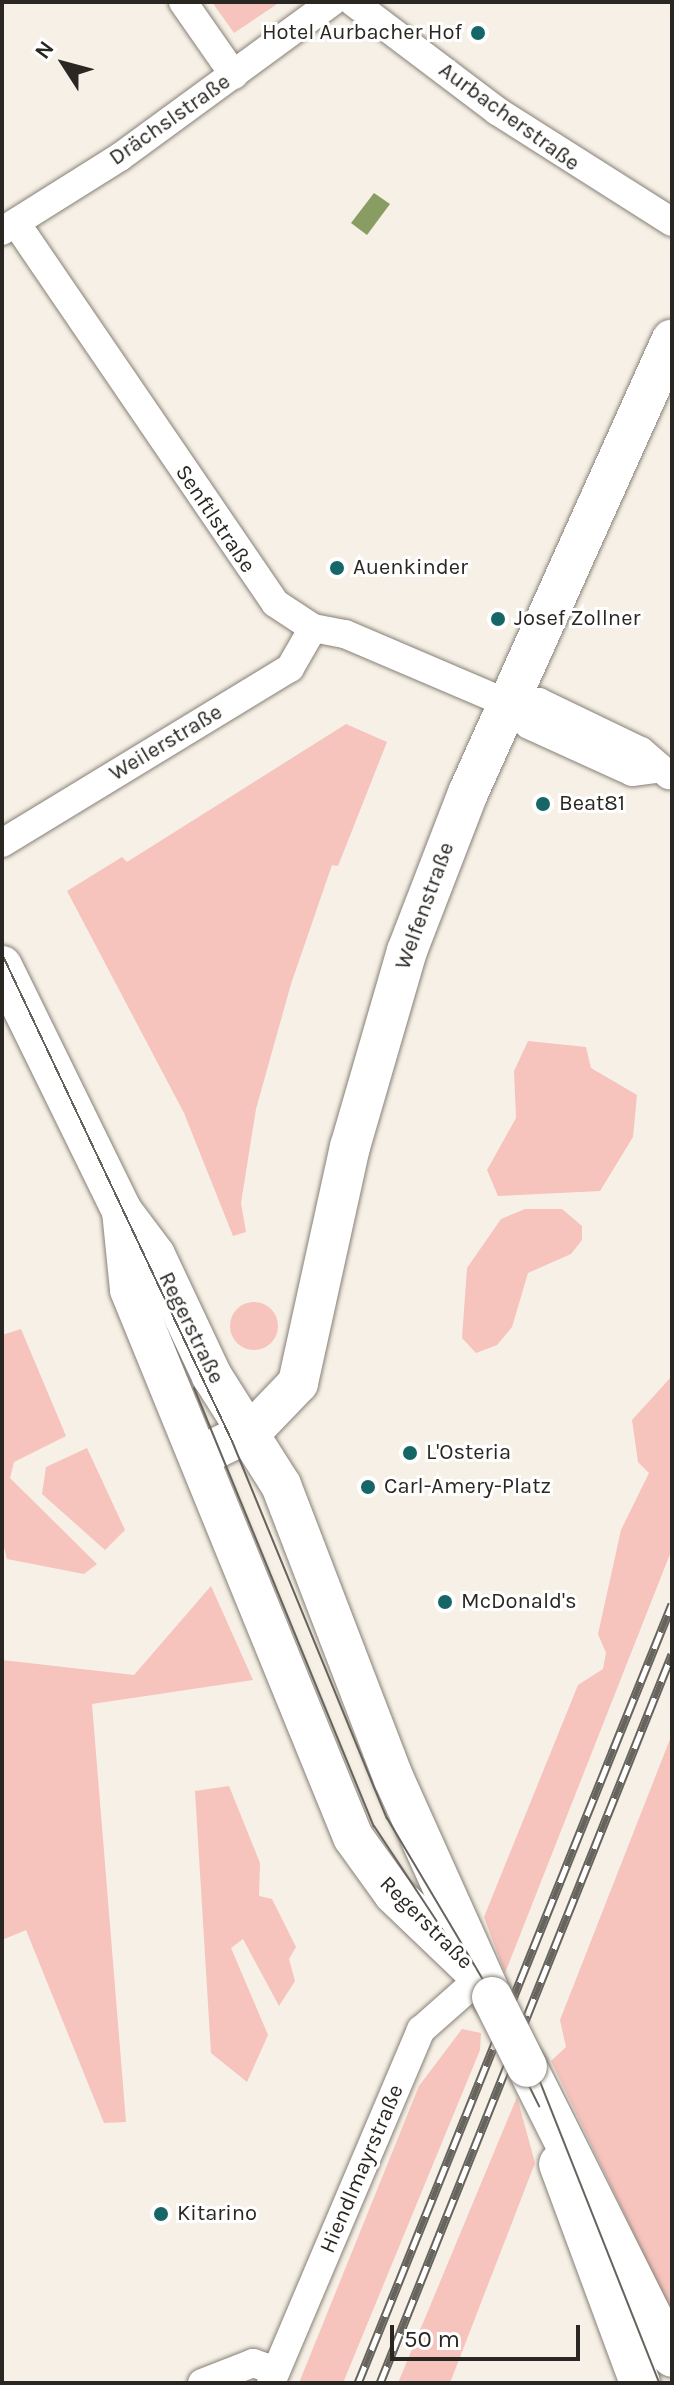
<!DOCTYPE html>
<meta charset="utf-8">
<style>
body{margin:0}
#map{position:relative;width:674px;height:2385px;overflow:hidden;background:#f7f0e6;font-family:Karla,sans-serif}
div>[style]{position:absolute}
.green>*{inset:0;background:#f6c3bd}
.round{border-radius:50%}
.water>*{inset:0;background:#899d62}
.roads{filter:drop-shadow(0 0 2px #878078) drop-shadow(0 0 2px #878078)}
.street>*{height:28px;margin:-14px;padding:0 14px;transform-origin:14px;border-radius:14px;background:#fff}
.secondary>*{height:40px;margin:-20px;padding:0 20px;transform-origin:20px;border-radius:20px;background:#fff}
.tram>*{height:2px;margin:-1px;padding:0 1px;transform-origin:1px;border-radius:1px;background:#67635d}
.rail>*{height:9px;margin-top:-4.5px;transform-origin:0;background:repeating-linear-gradient(90deg,#fff 0 18px,#67635d 0 36px);box-sizing:border-box;border-block:2px solid #67635d}
.bridges{filter:drop-shadow(0 0 2px #878078) drop-shadow(0 0 2px #878078)}
.secondary-bridge>*{height:40px;margin:-20px;padding:0 20px;transform-origin:20px;border-radius:20px;background:#fff}
.dots>*{width:22px;height:22px;translate:-50% -50%;box-sizing:border-box;border:4px solid #fff;border-radius:50%}
span{translate:-50% -50%;white-space:nowrap;text-align:center;line-height:1.15;-webkit-text-stroke:6px #fff;paint-order:stroke}
.poi-label{font-size:22px;color:#2a2723}
.right{translate:-100% -50%;text-align:right}
.left{translate:0 -50%;text-align:left}
.street-label{font-size:22px;color:#2a2723}
.frame{position:absolute;inset:0;border:4px solid #2a2723;pointer-events:none}
.north{position:absolute;left:24px;top:24px;width:80px;height:80px;-webkit-text-stroke:6px #fff;paint-order:stroke;rotate:306deg;font-size:22px;font-weight:700;line-height:32px;text-align:center;color:#2a2723}
.north::after{content:'';display:block;margin:auto;width:28px;height:36px;background:#2a2723;clip-path:polygon(50% 0,100% 100%,50% 72%,0 100%)}
.scale{position:absolute;left:390px;top:2325px;width:190px;height:36px;box-sizing:border-box;border:4px solid #2a2723;border-top:0;padding-left:10px;font-size:24px;line-height:28px;white-space:nowrap;color:#2a2723;-webkit-text-stroke:6px #fff;paint-order:stroke}
</style>
<div id="map">
<div class="green">
<div style="clip-path:polygon(212px 2px,280px 2px,234px 33px)"></div>
<div style="clip-path:polygon(346px 724px,387px 742px,338px 866px,332px 865px,291px 984px,256px 1109px,241px 1203px,246px 1232px,233px 1236px,184px 1113px,67px 891px,122px 857px,127px 862px)"></div>
<div style="clip-path:polygon(528px 1041px,586px 1047px,591px 1068px,637px 1095px,633px 1137px,600px 1191px,498px 1196px,487px 1170px,516px 1118px,514px 1071px)"></div>
<div style="clip-path:polygon(525px 1209px,562px 1209px,582px 1226px,582px 1240px,571px 1254px,528px 1273px,512px 1327px,497px 1345px,476px 1353px,462px 1338px,467px 1268px,501px 1219px)"></div>
<div class="round" style="left:230px;top:1302px;width:48px;height:48px"></div>
<div style="clip-path:polygon(21px 1329px,66px 1436px,14px 1462px,10px 1478px,97px 1564px,84px 1574px,7px 1559px,2px 1539px,2px 1335px)"></div>
<div style="clip-path:polygon(672px 1376px,672px 1549px,505px 1973px,484px 1917px,578px 1685px,603px 1669px,606px 1653px,598px 1634px,621px 1530px,649px 1473px,638px 1462px,632px 1420px)"></div>
<div style="clip-path:polygon(87px 1448px,125px 1530px,105px 1550px,42px 1494px,46px 1467px)"></div>
<div style="clip-path:polygon(211px 1586px,253px 1680px,92px 1704px,126px 2122px,104px 2123px,26px 1930px,2px 1940px,2px 1660px,134px 1675px)"></div>
<div style="clip-path:polygon(672px 1734px,672px 2313px,551px 2061px,566px 2047px,560px 2020px)"></div>
<div style="clip-path:polygon(229px 1786px,260px 1863px,259px 1896px,272px 1899px,296px 1947px,289px 1959px,295px 1981px,279px 2006px,243px 1939px,231px 1948px,268px 2035px,247px 2082px,211px 2053px,195px 1791px)"></div>
<div style="clip-path:polygon(462px 2029px,481px 2033px,480px 2050px,343px 2383px,299px 2383px,419px 2086px)"></div>
<div style="clip-path:polygon(517px 2097px,535px 2163px,450px 2383px,398px 2383px)"></div>
</div>
<div class="water">
<div style="clip-path:polygon(374px 193px,390px 204px,367px 235px,351px 223px)"></div>
</div>
<div class="roads">
<div class="street">
<div style="left:183px;top:2px;width:89px;rotate:55.1deg"></div>
<div style="left:353px;top:2px;width:181px;rotate:37.1deg"></div>
<div style="left:497px;top:111px;width:207px;rotate:32.4deg"></div>
<div style="left:16px;top:223px;width:460px;rotate:55.7deg"></div>
<div style="left:275px;top:603px;width:45px;rotate:33.3deg"></div>
<div style="left:313px;top:628px;width:33px;rotate:11deg"></div>
<div style="left:345px;top:634px;width:176px;rotate:23.1deg"></div>
<div style="left:507px;top:703px;width:31px;rotate:45deg"></div>
<div style="left:529px;top:725px;width:113px;rotate:24.5deg"></div>
<div style="left:632px;top:772px;width:23px;rotate:-7deg"></div>
<div style="left:2px;top:231px;width:139px;rotate:-32.1deg"></div>
<div style="left:120px;top:157px;width:263px;rotate:-36.2deg"></div>
<div style="left:507px;top:703px;width:32px;rotate:-2deg"></div>
<div style="left:539px;top:702px;width:113px;rotate:25.7deg"></div>
<div style="left:641px;top:751px;width:37px;rotate:41deg"></div>
<div style="left:2px;top:843px;width:337px;rotate:-31.3deg"></div>
<div style="left:290px;top:668px;width:46px;rotate:-60.1deg"></div>
<div style="left:202px;top:2383px;width:55px;rotate:-21.4deg"></div>
<div style="left:253px;top:2363px;width:24px;rotate:19deg"></div>
<div style="left:271px;top:2383px;width:384px;rotate:-67deg"></div>
<div style="left:421px;top:2030px;width:80px;rotate:-41.5deg"></div>
</div>
<div class="secondary">
<div style="left:2px;top:966px;width:273px;rotate:63.9deg"></div>
<div style="left:122px;top:1211px;width:55px;rotate:53.1deg"></div>
<div style="left:155px;top:1255px;width:134px;rotate:64.8deg"></div>
<div style="left:212px;top:1376px;width:129px;rotate:57.7deg"></div>
<div style="left:281px;top:1485px;width:315px;rotate:69deg"></div>
<div style="left:394px;top:1779px;width:239px;rotate:65.8deg"></div>
<div style="left:122px;top:1211px;width:79px;rotate:84.2deg"></div>
<div style="left:130px;top:1290px;width:591px;rotate:67.82deg"></div>
<div style="left:353px;top:1837px;width:70px;rotate:54.3deg"></div>
<div style="left:394px;top:1894px;width:105px;rotate:43.8deg"></div>
<div style="left:202px;top:1455px;width:57px;rotate:-26.1deg"></div>
<div style="left:253px;top:1430px;width:65px;rotate:-46.2deg"></div>
<div style="left:298px;top:1383px;width:242px;rotate:-77.6deg"></div>
<div style="left:350px;top:1147px;width:204px;rotate:-73.8deg"></div>
<div style="left:407px;top:951px;width:169px;rotate:-68.9deg"></div>
<div style="left:468px;top:793px;width:497px;rotate:-65.8deg"></div>
<div style="left:527px;top:2067px;width:324px;rotate:63.4deg"></div>
<div style="left:559px;top:2164px;width:233px;rotate:69.7deg"></div>
</div>
</div>
<div class="tram">
<div style="left:2px;top:954px;width:539px;rotate:64.72deg"></div>
<div style="left:232px;top:1441px;width:408px;rotate:67.7deg"></div>
<div style="left:387px;top:1818px;width:286px;rotate:59.3deg"></div>
<div style="left:533px;top:2064px;width:343px;rotate:68.4deg"></div>
<div style="left:194px;top:1388px;width:474px;rotate:67.7deg"></div>
<div style="left:374px;top:1826px;width:162px;rotate:56.6deg"></div>
<div style="left:498px;top:2023px;width:93px;rotate:63.7deg"></div>
</div>
<div class="rail">
<div style="left:358px;top:2383px;width:840px;rotate:-68.05deg"></div>
<div style="left:380px;top:2383px;width:785px;rotate:-68.17deg"></div>
</div>
<div class="bridges">
<div class="secondary-bridge">
<div style="left:492px;top:1997px;width:78px;rotate:63.4deg"></div>
</div>
</div>
<div class="dots">
<div style="left:478px;top:33px;background:#176667"></div>
<div style="left:337px;top:568px;background:#176667"></div>
<div style="left:498px;top:619px;background:#176667"></div>
<div style="left:543px;top:804px;background:#176667"></div>
<div style="left:410px;top:1453px;background:#176667"></div>
<div style="left:368px;top:1487px;background:#176667"></div>
<div style="left:445px;top:1602px;background:#176667"></div>
<div style="left:161px;top:2214px;background:#176667"></div>
</div>
<div class="poi-label">
<span class="right" style="left:462px;top:33px">Hotel Aurbacher Hof</span>
<span class="left" style="left:353px;top:568px">Auenkinder</span>
<span class="left" style="left:514px;top:619px">Josef Zollner</span>
<span class="left" style="left:559px;top:804px">Beat81</span>
<span class="left" style="left:426px;top:1453px">L'Osteria</span>
<span class="left" style="left:384px;top:1487px">Carl-Amery-Platz</span>
<span class="left" style="left:461px;top:1602px">McDonald's</span>
<span class="left" style="left:177px;top:2214px">Kitarino</span>
</div>
<div class="street-label">
<span style="left:509px;top:117px;rotate:36deg">Aurbacherstraße</span>
<span style="left:170px;top:120px;rotate:-35deg">Drächslstraße</span>
<span style="left:215px;top:519px;rotate:56deg">Senftlstraße</span>
<span style="left:166px;top:743px;rotate:-31deg">Weilerstraße</span>
<span style="left:425px;top:906px;rotate:-70deg">Welfenstraße</span>
<span style="left:191px;top:1328px;rotate:64deg">Regerstraße</span>
<span style="left:426px;top:1923px;rotate:45deg">Regerstraße</span>
<span style="left:362px;top:2169px;rotate:-67deg">Hiendlmayrstraße</span>
</div>
<div class="frame"></div>
<div class="north">N</div>
<div class="scale">50 m</div>
</div>
